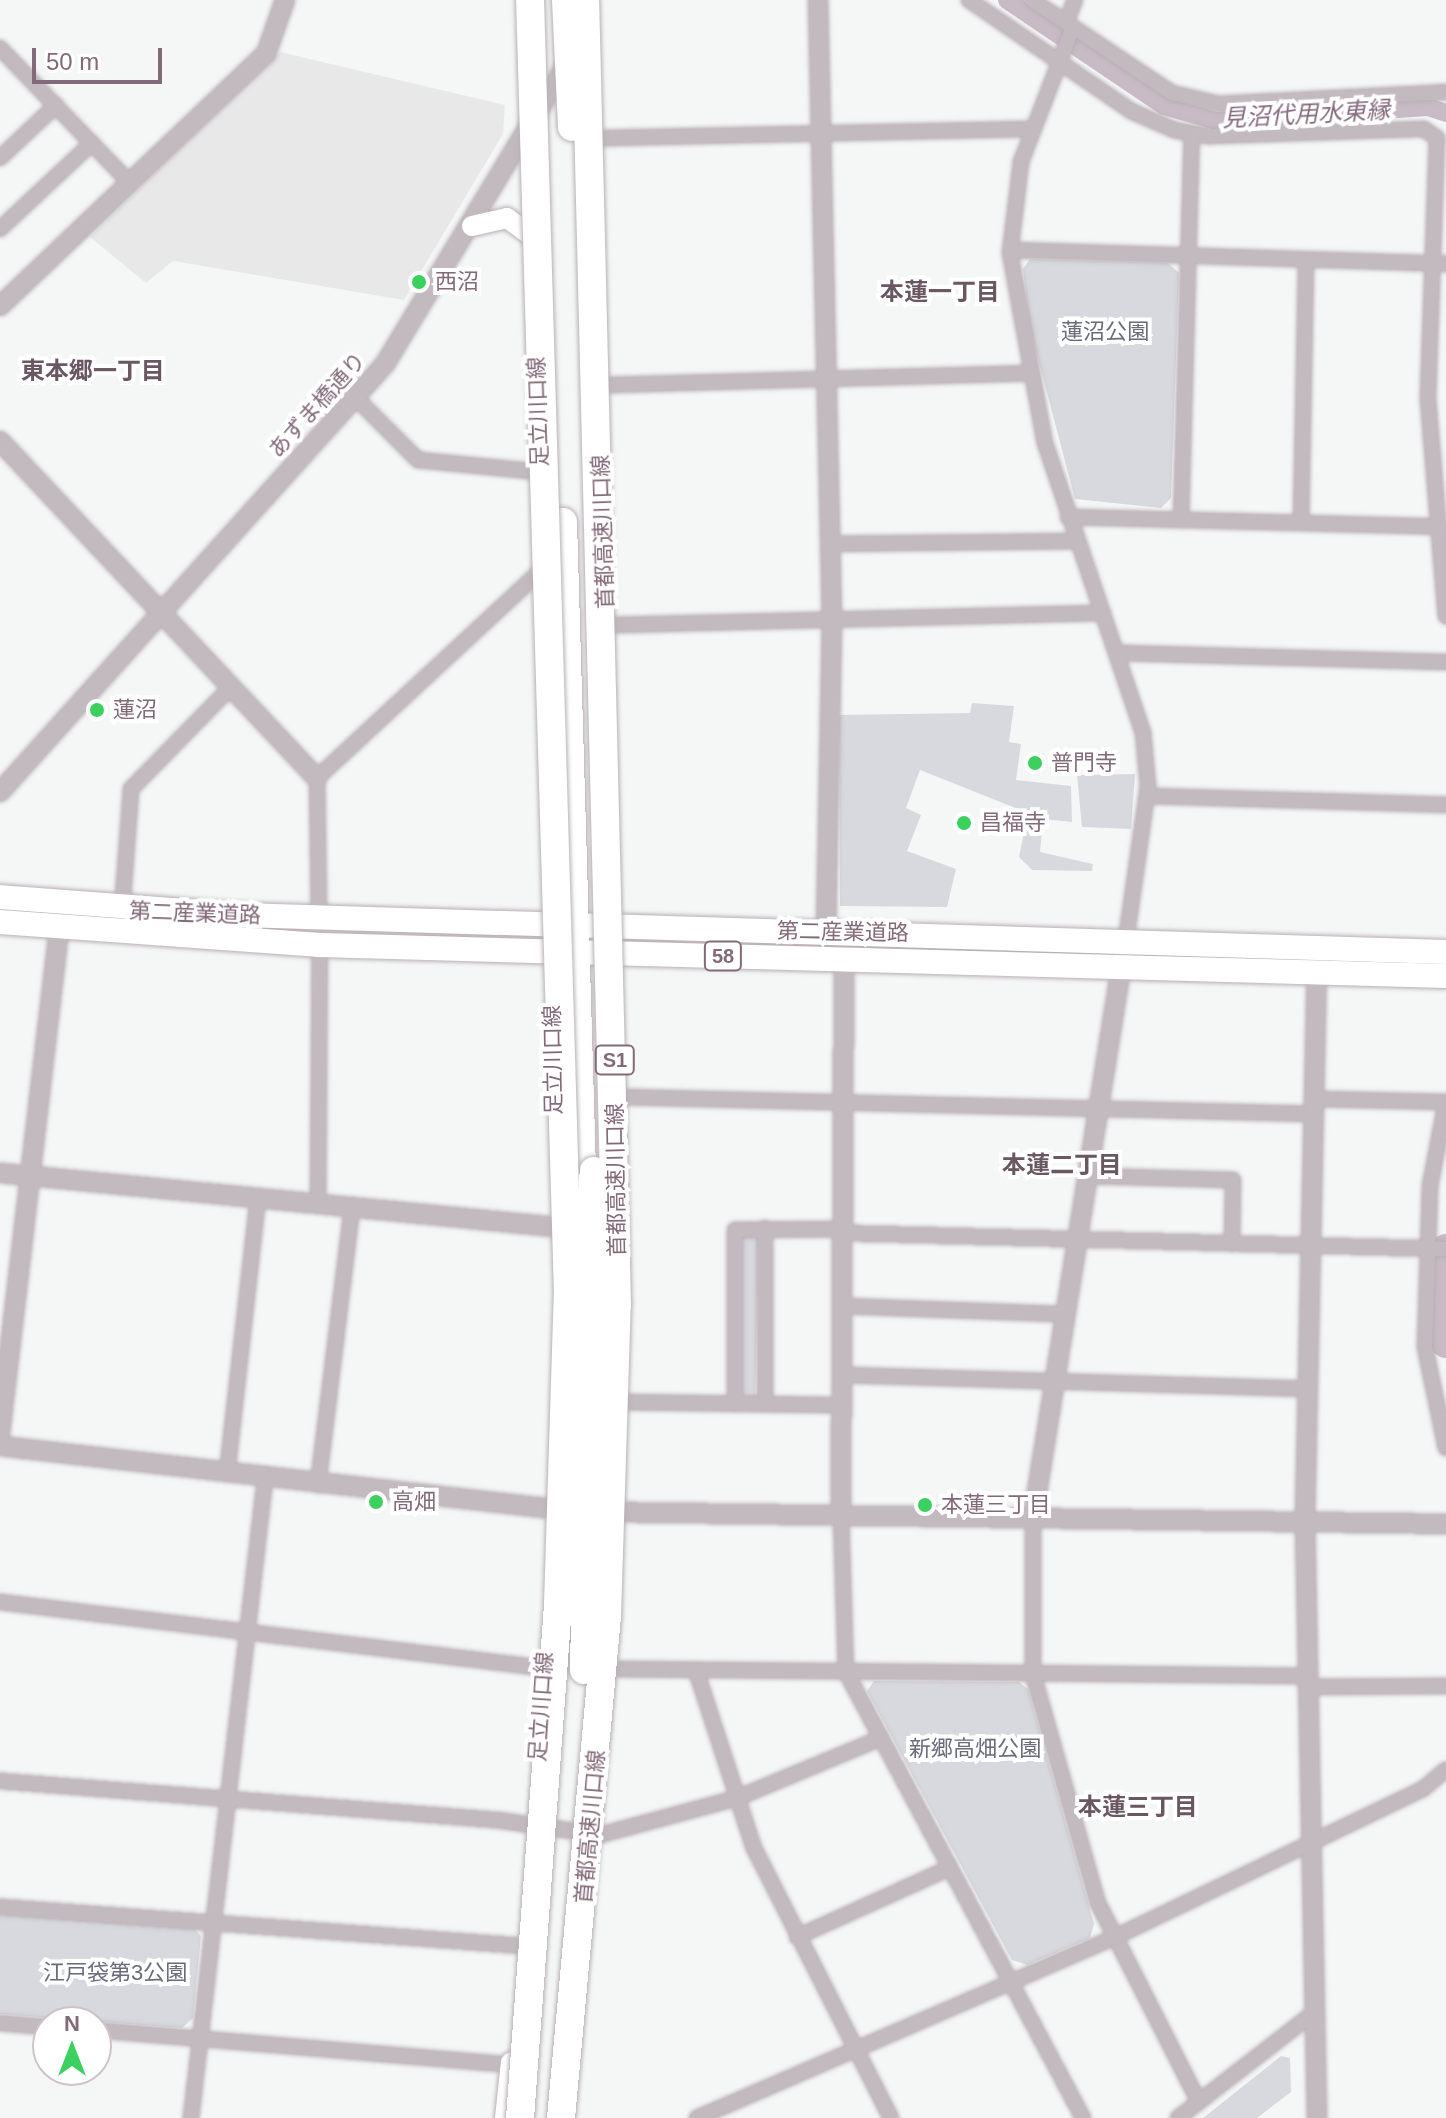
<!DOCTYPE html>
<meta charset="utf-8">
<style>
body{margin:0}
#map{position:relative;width:1446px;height:2118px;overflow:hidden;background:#f5f7f7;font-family:Helvetica,"Noto Sans JP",sans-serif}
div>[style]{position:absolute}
.built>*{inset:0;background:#e8e8e9}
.green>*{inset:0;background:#d7d9de}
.canal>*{height:18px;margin:-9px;padding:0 9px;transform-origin:9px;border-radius:9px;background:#c8bbc5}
.river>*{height:32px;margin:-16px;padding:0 16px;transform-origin:16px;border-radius:16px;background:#c8bbc5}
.roads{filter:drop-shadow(0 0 2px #b9afb5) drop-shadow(0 0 2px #b9afb5)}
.minor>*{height:14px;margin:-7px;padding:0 7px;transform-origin:7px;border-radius:7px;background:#c2babf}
.tertiary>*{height:18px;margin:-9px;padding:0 9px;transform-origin:9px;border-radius:9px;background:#c2babf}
.secondary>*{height:20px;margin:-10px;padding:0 10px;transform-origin:10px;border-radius:10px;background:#fff}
.primary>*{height:24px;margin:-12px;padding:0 12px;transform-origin:12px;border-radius:12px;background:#fff}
.motorway>*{height:28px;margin:-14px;padding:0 14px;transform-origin:14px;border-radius:14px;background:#fff}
.bridges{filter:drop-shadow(0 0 2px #b8b1b4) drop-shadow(0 0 2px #b8b1b4)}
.motorway-bridge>*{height:28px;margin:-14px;padding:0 14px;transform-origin:14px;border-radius:14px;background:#fff}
.dots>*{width:22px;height:22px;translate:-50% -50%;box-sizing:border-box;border:4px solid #fff;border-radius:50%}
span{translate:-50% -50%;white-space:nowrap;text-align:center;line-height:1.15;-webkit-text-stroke:8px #fff;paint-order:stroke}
.shield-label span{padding:2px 6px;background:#fff;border:2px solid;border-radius:6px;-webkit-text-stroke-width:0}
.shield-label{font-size:20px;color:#836a78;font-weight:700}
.poi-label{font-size:22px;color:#836a78}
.left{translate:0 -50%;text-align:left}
.park-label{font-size:22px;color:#686c7b}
.street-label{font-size:22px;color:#836a78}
.water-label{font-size:24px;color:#856b7f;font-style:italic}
.neighbourhood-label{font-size:24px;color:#695761;font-weight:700}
.north{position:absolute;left:32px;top:2006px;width:80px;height:80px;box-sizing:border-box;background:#fff;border:2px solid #cdc3c9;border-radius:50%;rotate:0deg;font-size:22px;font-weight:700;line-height:32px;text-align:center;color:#836a78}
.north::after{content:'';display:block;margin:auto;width:28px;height:36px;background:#3cd05e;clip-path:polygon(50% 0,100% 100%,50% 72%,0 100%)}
.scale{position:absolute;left:32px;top:48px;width:130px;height:36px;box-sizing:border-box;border:4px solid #836a78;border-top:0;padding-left:10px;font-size:24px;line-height:28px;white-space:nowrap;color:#836a78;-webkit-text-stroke:6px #fff;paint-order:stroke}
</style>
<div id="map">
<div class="built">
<div style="clip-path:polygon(280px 52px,505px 105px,503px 134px,404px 300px,173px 261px,146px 283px,90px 237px)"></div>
</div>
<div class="green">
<div style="clip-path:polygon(1030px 259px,1168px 263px,1179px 273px,1171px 498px,1161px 508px,1075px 499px,1030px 328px,1023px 269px)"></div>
<div style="clip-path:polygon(972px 703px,1014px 706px,1009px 742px,1021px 744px,1016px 780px,1071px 786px,1072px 822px,1043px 819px,1040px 852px,1093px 864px,1092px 871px,1032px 870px,1019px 857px,1028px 813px,920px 770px,906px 808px,921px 815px,907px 851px,956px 869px,947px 907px,840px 906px,839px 715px,970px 713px)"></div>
<div style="clip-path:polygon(1135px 774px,1131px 829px,1082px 827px,1077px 775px)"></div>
<div style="clip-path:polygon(741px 1235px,759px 1236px,755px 1398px,741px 1395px)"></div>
<div style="clip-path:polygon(874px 1681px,1019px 1682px,1028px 1689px,1094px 1924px,1090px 1938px,1027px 1965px,1012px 1960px,867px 1691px)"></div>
<div style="clip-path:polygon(0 1914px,194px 1928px,201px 1936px,193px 2018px,182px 2028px,0 2014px)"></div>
<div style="clip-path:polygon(1281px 2056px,1290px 2058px,1291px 2092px,1257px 2118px,1203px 2118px)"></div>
</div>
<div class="canal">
<div style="left:1007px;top:0;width:189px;rotate:34deg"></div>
<div style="left:1164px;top:106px;width:54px;rotate:16.1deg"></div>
<div style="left:1216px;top:121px;width:212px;rotate:-3.8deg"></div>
<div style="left:1428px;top:107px;width:19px;rotate:18deg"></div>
</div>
<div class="river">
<div style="left:1446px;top:1250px;width:92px;rotate:90deg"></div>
</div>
<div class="roads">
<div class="minor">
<div style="left:969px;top:0;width:196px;rotate:34.4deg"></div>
<div style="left:1131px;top:111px;width:47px;rotate:23.8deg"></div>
<div style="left:1174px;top:130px;width:36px;rotate:10deg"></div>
<div style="left:1209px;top:136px;width:215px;rotate:-1.9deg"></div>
<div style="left:1424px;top:129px;width:16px;rotate:35deg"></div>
<div style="left:1437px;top:138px;width:261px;rotate:92deg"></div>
<div style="left:1428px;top:399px;width:218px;rotate:85.3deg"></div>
<div style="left:1032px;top:0;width:168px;rotate:33.6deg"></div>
<div style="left:1172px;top:93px;width:48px;rotate:13.2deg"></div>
<div style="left:1219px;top:104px;width:227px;rotate:-3deg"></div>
<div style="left:1066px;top:23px;width:25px;rotate:-69deg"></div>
<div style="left:1073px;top:27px;width:145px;rotate:111.1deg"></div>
<div style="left:1021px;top:162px;width:92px;rotate:96.9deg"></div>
<div style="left:1010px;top:253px;width:193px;rotate:79.6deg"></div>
<div style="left:1045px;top:443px;width:305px;rotate:71.3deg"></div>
<div style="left:1143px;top:732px;width:54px;rotate:84.7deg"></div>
<div style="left:1148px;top:786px;width:157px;rotate:98.1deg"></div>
<div style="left:0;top:48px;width:187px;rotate:46.1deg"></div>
<div style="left:601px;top:138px;width:432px;rotate:-1.2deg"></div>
<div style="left:0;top:158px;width:77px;rotate:-43.4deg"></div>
<div style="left:0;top:229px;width:126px;rotate:-43.1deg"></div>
<div style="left:1010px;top:250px;width:436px;rotate:1.8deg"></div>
<div style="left:607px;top:385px;width:423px;rotate:-1.6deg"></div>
<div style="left:356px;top:398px;width:88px;rotate:45deg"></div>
<div style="left:418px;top:460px;width:123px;rotate:5.6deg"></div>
<div style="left:1068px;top:517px;width:370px;rotate:1.5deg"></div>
<div style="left:1181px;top:520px;width:385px;rotate:-88.4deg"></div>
<div style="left:1301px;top:523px;width:263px;rotate:-88.9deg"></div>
<div style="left:831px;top:544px;width:246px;rotate:-0.7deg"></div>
<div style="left:613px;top:625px;width:490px;rotate:-1.4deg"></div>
<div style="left:1119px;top:653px;width:327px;rotate:1.6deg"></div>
<div style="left:1147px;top:796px;width:299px;rotate:1.7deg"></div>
<div style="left:122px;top:910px;width:121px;rotate:-85.7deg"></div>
<div style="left:131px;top:789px;width:143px;rotate:-45.6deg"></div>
<div style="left:319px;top:917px;width:139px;rotate:-90.8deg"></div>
<div style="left:317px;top:778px;width:308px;rotate:-42.8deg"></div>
<div style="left:622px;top:1097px;width:693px;rotate:1.41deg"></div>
<div style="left:1316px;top:1099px;width:130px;rotate:1.3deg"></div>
<div style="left:1446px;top:1102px;width:86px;rotate:100.8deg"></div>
<div style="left:1430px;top:1186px;width:161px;rotate:91.8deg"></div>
<div style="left:1425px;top:1347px;width:103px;rotate:78.3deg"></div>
<div style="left:1088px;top:1176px;width:145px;rotate:1.6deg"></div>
<div style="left:1233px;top:1180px;width:64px;rotate:90.9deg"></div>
<div style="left:318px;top:1203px;width:258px;rotate:-89.6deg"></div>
<div style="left:765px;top:1228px;width:176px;rotate:90deg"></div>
<div style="left:842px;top:1233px;width:604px;rotate:1.52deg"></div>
<div style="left:842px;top:1306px;width:223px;rotate:2.1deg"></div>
<div style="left:842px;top:1375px;width:464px;rotate:1.7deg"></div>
<div style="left:622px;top:1402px;width:220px;rotate:0.8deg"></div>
<div style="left:735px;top:1404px;width:174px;rotate:-90deg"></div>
<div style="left:735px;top:1230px;width:108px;rotate:-0.5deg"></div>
<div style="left:227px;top:1474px;width:279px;rotate:-83.6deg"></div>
<div style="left:318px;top:1485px;width:280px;rotate:-83deg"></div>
<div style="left:841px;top:1515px;width:157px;rotate:88.2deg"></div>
<div style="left:846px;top:1672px;width:505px;rotate:62.01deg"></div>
<div style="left:1033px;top:1517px;width:157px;rotate:90deg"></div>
<div style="left:1033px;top:1674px;width:238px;rotate:74.2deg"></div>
<div style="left:1098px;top:1903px;width:223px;rotate:63.1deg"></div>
<div style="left:0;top:1602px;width:547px;rotate:6.93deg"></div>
<div style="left:613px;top:1669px;width:692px;rotate:0.58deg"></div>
<div style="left:696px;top:1670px;width:187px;rotate:72deg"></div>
<div style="left:754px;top:1848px;width:303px;rotate:63.1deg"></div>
<div style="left:1306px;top:1687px;width:140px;rotate:-0.4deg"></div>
<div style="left:0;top:1781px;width:499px;rotate:4.5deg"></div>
<div style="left:497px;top:1820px;width:104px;rotate:8.3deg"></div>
<div style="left:600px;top:1835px;width:142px;rotate:-15.1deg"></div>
<div style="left:737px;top:1798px;width:156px;rotate:-22.6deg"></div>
<div style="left:0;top:1907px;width:525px;rotate:4.26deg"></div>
<div style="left:797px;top:1937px;width:167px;rotate:-24.4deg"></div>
<div style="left:0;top:2023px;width:48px;rotate:4.8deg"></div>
<div style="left:96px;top:2030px;width:416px;rotate:4.8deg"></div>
<div style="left:191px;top:2118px;width:643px;rotate:-83.39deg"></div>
<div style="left:697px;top:2118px;width:451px;rotate:-23.4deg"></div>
<div style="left:1111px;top:1939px;width:346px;rotate:-25.7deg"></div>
<div style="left:1423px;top:1789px;width:30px;rotate:-40deg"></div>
<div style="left:1178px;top:2118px;width:175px;rotate:-37.8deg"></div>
</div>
<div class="tertiary">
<div style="left:818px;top:0;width:620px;rotate:88.71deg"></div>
<div style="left:832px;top:620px;width:311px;rotate:91.1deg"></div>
<div style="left:0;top:306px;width:366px;rotate:-43.5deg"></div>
<div style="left:266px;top:54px;width:57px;rotate:-70.6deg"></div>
<div style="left:0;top:441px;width:463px;rotate:46.8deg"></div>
<div style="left:0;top:792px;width:576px;rotate:-48.03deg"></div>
<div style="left:385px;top:364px;width:350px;rotate:-58.8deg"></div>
<div style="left:0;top:1173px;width:559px;rotate:5.55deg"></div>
<div style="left:0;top:1433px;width:506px;rotate:-83.31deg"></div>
<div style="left:0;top:1446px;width:575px;rotate:6.49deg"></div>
<div style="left:601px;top:1512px;width:845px;rotate:0.81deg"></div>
<div style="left:841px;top:1515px;width:557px;rotate:-89.69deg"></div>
<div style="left:1033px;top:1517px;width:568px;rotate:-80.89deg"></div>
<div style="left:1317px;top:2118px;width:599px;rotate:-91.15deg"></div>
<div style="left:1305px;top:1519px;width:558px;rotate:-88.77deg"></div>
</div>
<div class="secondary">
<div style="left:472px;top:226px;width:36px;rotate:-13deg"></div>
<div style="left:507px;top:218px;width:32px;rotate:36deg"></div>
<div style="left:505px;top:2118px;width:56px;rotate:-83.9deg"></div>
</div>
<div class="primary">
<div style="left:0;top:897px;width:243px;rotate:4.3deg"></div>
<div style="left:242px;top:915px;width:1205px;rotate:1.76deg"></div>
<div style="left:0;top:922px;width:321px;rotate:4.1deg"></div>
<div style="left:320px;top:945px;width:1126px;rotate:1.58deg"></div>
</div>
<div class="motorway">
<div style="left:563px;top:522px;width:649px;rotate:88.32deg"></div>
</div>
</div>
<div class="bridges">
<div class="motorway-bridge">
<div style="left:566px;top:0;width:127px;rotate:87.3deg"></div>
<div style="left:584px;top:1670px;width:499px;rotate:-88.9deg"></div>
<div style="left:520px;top:2118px;width:514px;rotate:-85.76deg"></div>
<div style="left:558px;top:1605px;width:311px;rotate:-88.2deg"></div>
<div style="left:568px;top:1294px;width:1295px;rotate:-91.68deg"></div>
<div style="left:561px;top:2118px;width:504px;rotate:-84.76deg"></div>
<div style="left:607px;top:1616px;width:311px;rotate:-88.2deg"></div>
<div style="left:617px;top:1305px;width:1305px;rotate:-91.4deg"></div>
</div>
</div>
<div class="dots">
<div style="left:419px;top:282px;background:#3cd05e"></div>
<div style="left:97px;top:710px;background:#3cd05e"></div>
<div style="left:1035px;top:763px;background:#3cd05e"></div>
<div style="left:964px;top:823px;background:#3cd05e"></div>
<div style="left:376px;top:1502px;background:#3cd05e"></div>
<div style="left:925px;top:1505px;background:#3cd05e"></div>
</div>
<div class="shield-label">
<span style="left:723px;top:956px">58</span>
<span style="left:615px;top:1060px">S1</span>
</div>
<div class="poi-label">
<span class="left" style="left:435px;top:282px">西沼</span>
<span class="left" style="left:113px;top:710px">蓮沼</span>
<span class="left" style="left:1051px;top:763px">普門寺</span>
<span class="left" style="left:980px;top:823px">昌福寺</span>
<span class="left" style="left:392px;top:1502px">高畑</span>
<span class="left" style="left:941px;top:1505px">本蓮三丁目</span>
</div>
<div class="park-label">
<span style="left:1105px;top:332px">蓮沼公園</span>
<span style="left:975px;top:1749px">新郷高畑公園</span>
<span style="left:115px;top:1973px">江戸袋第3公園</span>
</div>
<div class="street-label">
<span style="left:317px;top:405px;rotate:-48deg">あずま橋通り</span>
<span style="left:538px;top:412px;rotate:-92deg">足立川口線</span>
<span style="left:603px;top:532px;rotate:-92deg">首都高速川口線</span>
<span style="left:195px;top:913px;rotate:2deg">第二産業道路</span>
<span style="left:843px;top:932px;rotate:1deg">第二産業道路</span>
<span style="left:553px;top:1060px;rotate:-91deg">足立川口線</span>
<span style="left:616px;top:1180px;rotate:-91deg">首都高速川口線</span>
<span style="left:541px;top:1707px;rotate:-86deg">足立川口線</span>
<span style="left:590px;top:1827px;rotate:-85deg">首都高速川口線</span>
</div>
<div class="water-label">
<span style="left:1306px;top:114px;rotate:-3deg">見沼代用水東縁</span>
</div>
<div class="neighbourhood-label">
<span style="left:940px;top:292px">本蓮一丁目</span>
<span style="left:93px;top:371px">東本郷一丁目</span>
<span style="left:1062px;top:1165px">本蓮二丁目</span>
<span style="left:1138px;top:1807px">本蓮三丁目</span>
</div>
<div class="north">N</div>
<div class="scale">50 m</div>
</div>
